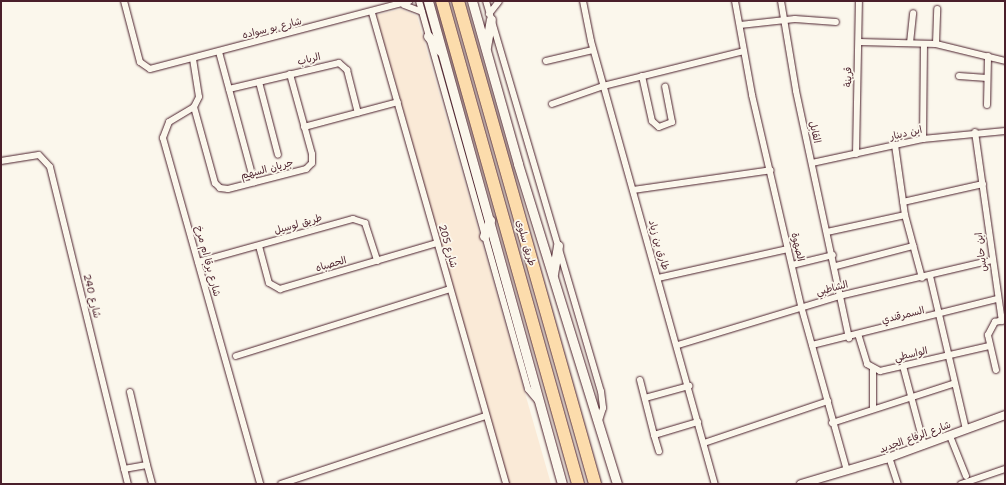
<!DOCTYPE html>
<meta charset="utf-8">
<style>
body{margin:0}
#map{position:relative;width:1006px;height:485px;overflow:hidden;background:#fbf7ec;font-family:"Shantell Sans","Playpen Sans Arabic",sans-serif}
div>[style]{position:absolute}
.built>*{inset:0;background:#faead7}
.roads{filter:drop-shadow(0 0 1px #4a1f2b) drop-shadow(0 0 1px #4a1f2b)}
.minor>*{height:6px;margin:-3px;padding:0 3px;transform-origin:3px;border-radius:3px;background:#fbf7ec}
.tertiary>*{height:8px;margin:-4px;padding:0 4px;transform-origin:4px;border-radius:4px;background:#fbf7ec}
.secondary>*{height:9px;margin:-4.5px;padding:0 4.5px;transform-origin:4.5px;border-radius:4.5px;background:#fbf7ec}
.motorway>*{height:12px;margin:-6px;padding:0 6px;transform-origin:6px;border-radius:6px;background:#fcdcac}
span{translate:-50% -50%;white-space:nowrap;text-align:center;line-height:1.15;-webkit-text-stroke:3.5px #fbf7ec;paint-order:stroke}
.street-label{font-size:10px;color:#4a1f2b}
.frame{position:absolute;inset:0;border:2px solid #4a1f2b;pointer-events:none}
</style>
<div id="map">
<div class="built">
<div style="clip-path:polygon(401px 9px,417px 16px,551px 484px,509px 484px,376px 15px)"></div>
</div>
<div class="roads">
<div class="minor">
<div style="left:124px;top:1px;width:63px;rotate:75.3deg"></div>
<div style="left:140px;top:62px;width:12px;rotate:35deg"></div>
<div style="left:150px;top:69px;width:268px;rotate:-14.7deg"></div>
<div style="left:419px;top:1px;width:403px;rotate:74.3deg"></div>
<div style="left:528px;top:389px;width:17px;rotate:50deg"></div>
<div style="left:486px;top:1px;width:407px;rotate:73.6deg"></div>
<div style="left:601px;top:391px;width:17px;rotate:83deg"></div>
<div style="left:603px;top:408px;width:16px;rotate:108deg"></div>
<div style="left:583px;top:1px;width:41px;rotate:78.7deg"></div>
<div style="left:591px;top:41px;width:460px;rotate:74.4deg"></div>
<div style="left:735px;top:1px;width:96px;rotate:79.7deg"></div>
<div style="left:752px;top:95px;width:217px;rotate:76.9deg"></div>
<div style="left:801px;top:306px;width:171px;rotate:74.4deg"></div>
<div style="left:781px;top:1px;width:91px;rotate:80.5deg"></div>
<div style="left:796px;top:91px;width:253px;rotate:77.9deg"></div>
<div style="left:404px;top:5px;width:19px;rotate:21deg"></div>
<div style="left:372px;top:13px;width:490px;rotate:74.1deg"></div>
<div style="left:489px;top:14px;width:16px;rotate:-52deg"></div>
<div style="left:740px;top:25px;width:55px;rotate:-6.2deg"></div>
<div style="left:795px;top:19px;width:41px;rotate:4.2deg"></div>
<div style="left:859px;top:42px;width:77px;rotate:1.5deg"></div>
<div style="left:936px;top:44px;width:71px;rotate:13.8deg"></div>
<div style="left:910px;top:43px;width:30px;rotate:-84deg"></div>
<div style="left:936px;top:44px;width:35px;rotate:-88deg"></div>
<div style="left:219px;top:52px;width:135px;rotate:74.9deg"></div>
<div style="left:193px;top:59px;width:38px;rotate:81deg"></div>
<div style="left:199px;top:97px;width:11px;rotate:117deg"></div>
<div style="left:194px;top:107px;width:29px;rotate:149deg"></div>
<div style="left:169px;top:122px;width:17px;rotate:111deg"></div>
<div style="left:163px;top:138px;width:359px;rotate:74.3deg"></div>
<div style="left:546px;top:61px;width:48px;rotate:-13.2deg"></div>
<div style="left:642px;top:76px;width:46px;rotate:77.5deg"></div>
<div style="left:652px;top:121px;width:9px;rotate:41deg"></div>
<div style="left:659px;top:127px;width:14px;rotate:-21deg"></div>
<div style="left:672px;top:122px;width:36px;rotate:-101deg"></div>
<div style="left:959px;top:76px;width:28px;rotate:4deg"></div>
<div style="left:259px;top:82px;width:75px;rotate:75.4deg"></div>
<div style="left:229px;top:89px;width:113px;rotate:-13.3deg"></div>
<div style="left:339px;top:63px;width:11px;rotate:41deg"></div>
<div style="left:347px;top:70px;width:44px;rotate:75.7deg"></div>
<div style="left:552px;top:104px;width:54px;rotate:-19.4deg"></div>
<div style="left:603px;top:86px;width:145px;rotate:-13.9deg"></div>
<div style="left:987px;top:105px;width:49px;rotate:-88.8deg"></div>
<div style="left:194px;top:107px;width:79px;rotate:74.6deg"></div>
<div style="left:215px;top:183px;width:7px;rotate:45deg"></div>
<div style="left:220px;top:188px;width:8px;rotate:7deg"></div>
<div style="left:228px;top:189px;width:81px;rotate:-14.4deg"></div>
<div style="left:306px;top:169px;width:8px;rotate:-45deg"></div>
<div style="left:312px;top:163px;width:9px;rotate:-90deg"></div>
<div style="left:312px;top:154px;width:83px;rotate:-105.4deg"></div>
<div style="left:304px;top:127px;width:97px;rotate:-14.9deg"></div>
<div style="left:975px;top:132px;width:191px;rotate:81.9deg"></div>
<div style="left:923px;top:139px;width:95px;rotate:-89.4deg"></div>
<div style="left:895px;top:145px;width:71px;rotate:81.9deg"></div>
<div style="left:905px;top:215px;width:65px;rotate:74.9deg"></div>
<div style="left:856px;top:154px;width:153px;rotate:-88.9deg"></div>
<div style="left:1px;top:161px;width:38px;rotate:-9deg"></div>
<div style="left:39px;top:155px;width:16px;rotate:47deg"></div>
<div style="left:50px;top:167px;width:326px;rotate:76.2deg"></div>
<div style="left:812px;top:163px;width:114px;rotate:-12.2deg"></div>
<div style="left:923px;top:139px;width:82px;rotate:-5.6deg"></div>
<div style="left:633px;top:190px;width:139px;rotate:-8.2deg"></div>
<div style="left:903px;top:202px;width:82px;rotate:-12.7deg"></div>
<div style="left:827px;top:232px;width:80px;rotate:-12.3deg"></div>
<div style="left:259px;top:246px;width:38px;rotate:75deg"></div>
<div style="left:269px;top:283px;width:13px;rotate:29deg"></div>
<div style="left:280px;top:289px;width:164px;rotate:-16.3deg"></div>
<div style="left:198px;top:262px;width:161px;rotate:-15.5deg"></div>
<div style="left:353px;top:219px;width:13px;rotate:18deg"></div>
<div style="left:365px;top:223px;width:40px;rotate:72deg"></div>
<div style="left:792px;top:265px;width:42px;rotate:-13.7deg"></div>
<div style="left:836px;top:266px;width:80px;rotate:-14.6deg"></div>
<div style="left:930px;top:276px;width:158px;rotate:76.8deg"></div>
<div style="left:658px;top:278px;width:133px;rotate:-12.6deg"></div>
<div style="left:859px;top:337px;width:28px;rotate:73deg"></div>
<div style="left:867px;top:364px;width:15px;rotate:28deg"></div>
<div style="left:880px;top:371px;width:112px;rotate:-12.9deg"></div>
<div style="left:678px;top:345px;width:168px;rotate:-16.9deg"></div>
<div style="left:839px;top:296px;width:158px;rotate:-13.2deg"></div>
<div style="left:812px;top:345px;width:191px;rotate:-14deg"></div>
<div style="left:236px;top:356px;width:224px;rotate:-17.4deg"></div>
<div style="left:903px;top:366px;width:82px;rotate:75.1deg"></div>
<div style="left:873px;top:369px;width:39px;rotate:90deg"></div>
<div style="left:996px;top:370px;width:36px;rotate:-103deg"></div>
<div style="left:988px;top:335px;width:15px;rotate:-62deg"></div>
<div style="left:995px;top:322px;width:9px;rotate:-13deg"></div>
<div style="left:640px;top:380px;width:57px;rotate:75.7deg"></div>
<div style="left:654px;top:435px;width:46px;rotate:-16.5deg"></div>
<div style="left:645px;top:398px;width:46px;rotate:-15.3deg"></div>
<div style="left:832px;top:423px;width:127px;rotate:-17.9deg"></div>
<div style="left:654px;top:435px;width:17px;rotate:73deg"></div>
<div style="left:950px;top:436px;width:43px;rotate:68.2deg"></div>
<div style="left:704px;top:443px;width:131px;rotate:-18.7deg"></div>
<div style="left:889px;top:457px;width:28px;rotate:72deg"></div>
<div style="left:147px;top:465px;width:20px;rotate:75deg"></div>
<div style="left:124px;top:469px;width:23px;rotate:-10deg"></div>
<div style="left:147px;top:465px;width:75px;rotate:-103.1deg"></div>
<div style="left:281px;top:484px;width:216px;rotate:-18.4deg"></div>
<div style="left:961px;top:484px;width:46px;rotate:-18.8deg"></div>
</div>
<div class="tertiary">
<div style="left:801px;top:484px;width:88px;rotate:-16.6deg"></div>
<div style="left:885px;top:459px;width:128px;rotate:-20.1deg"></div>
</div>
<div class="secondary">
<div style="left:428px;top:1px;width:501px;rotate:74.49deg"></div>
<div style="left:472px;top:1px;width:169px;rotate:74.2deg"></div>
<div style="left:518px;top:164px;width:335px;rotate:72.8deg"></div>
<div style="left:428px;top:36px;width:19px;rotate:51deg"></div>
<div style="left:486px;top:47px;width:28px;rotate:-80deg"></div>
<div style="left:484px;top:236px;width:17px;rotate:-69deg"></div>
<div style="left:553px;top:274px;width:29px;rotate:-80deg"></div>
</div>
<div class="motorway">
<div style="left:442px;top:1px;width:502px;rotate:74.27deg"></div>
<div style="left:458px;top:1px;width:502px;rotate:74.16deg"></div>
</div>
</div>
<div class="street-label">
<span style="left:272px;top:28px;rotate:-14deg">شارع بو سواده</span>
<span style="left:309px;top:59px;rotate:-14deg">الرباب</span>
<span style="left:848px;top:77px;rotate:-89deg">قرينة</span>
<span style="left:815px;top:132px;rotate:77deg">القابل</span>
<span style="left:906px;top:133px;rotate:-13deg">ابن دينار</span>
<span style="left:267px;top:169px;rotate:-15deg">جريان السهم</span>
<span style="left:298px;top:224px;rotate:-16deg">طريق لوسيل</span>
<span style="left:526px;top:243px;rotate:74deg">طريق سلوى</span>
<span style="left:659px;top:245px;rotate:74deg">طارق بن زياد</span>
<span style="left:448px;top:246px;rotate:74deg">شارع 205</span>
<span style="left:798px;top:247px;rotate:77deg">الصهوة</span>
<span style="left:981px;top:252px;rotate:-97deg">ابن حابس</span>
<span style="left:208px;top:261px;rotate:75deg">شارع برقا ام مرخ</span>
<span style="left:331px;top:264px;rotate:-16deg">الحصباه</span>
<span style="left:832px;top:288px;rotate:-14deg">الشاطبي</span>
<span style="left:92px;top:296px;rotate:76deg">شارع 240</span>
<span style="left:903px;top:315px;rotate:-14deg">السمرقندي</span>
<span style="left:911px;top:354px;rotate:-13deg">الواسطي</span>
<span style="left:915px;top:437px;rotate:-20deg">شارع الرفاع الجديد</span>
</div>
<div class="frame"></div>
</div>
